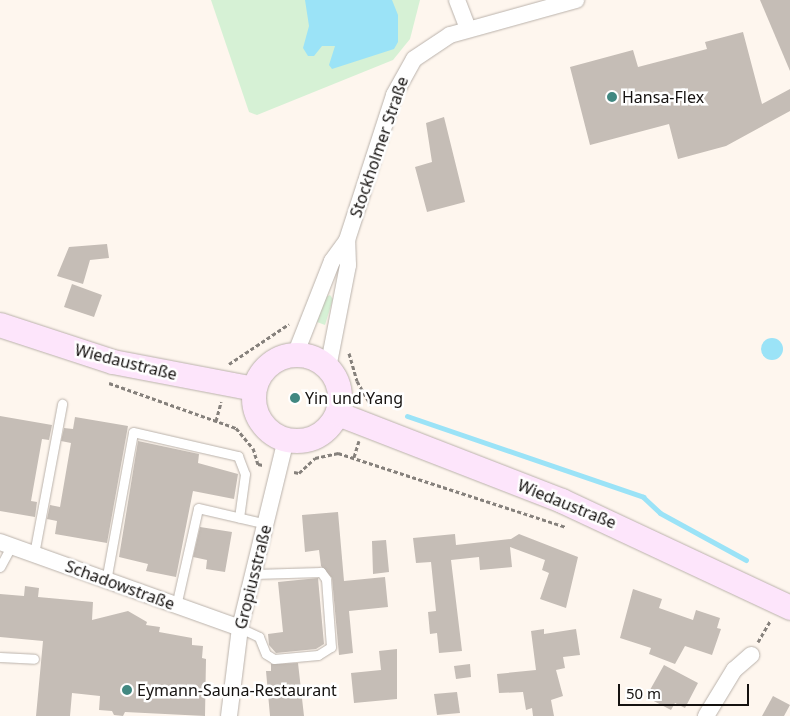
<!DOCTYPE html>
<meta charset="utf-8">
<style>
body{margin:0}
#map{position:relative;width:790px;height:716px;overflow:hidden;background:#fef6ee;font-family:"Noto Sans",sans-serif}
div>[style]{position:absolute}
.green>*{inset:0;background:#d6f1d5}
.water>*{inset:0;background:#9be3f7}
.round{border-radius:50%}
.stream>*{height:5px;margin:-2.5px;padding:0 2.5px;transform-origin:2.5px;border-radius:2.5px;background:#9be3f7}
.building>*{inset:0;background:#c5bdb6}
.path>*{height:3px;margin-top:-1.5px;transform-origin:0;background:repeating-linear-gradient(90deg,#86817c 0 4px,transparent 0 6.5px)}
.roads{filter:drop-shadow(0 0 1px #bab2ab) drop-shadow(0 0 1px #bab2ab)}
.service>*{height:9px;margin:-4.5px;padding:0 4.5px;transform-origin:4.5px;border-radius:4.5px;background:#fff}
.minor>*{height:16px;margin:-8px;padding:0 8px;transform-origin:8px;border-radius:8px;background:#fff}
.secondary>*{height:24px;margin:-12px;padding:0 12px;transform-origin:12px;border-radius:12px;background:#fde5fb}
.secondary>.ring{margin:-12px;padding:0;box-sizing:content-box;background:none;border:24px solid #fde5fb;border-radius:50%}
.dots>*{width:14px;height:14px;translate:-50% -50%;box-sizing:border-box;border:2px solid #fff;border-radius:50%}
span{translate:-50% -50%;white-space:nowrap;text-align:center;line-height:1.15;-webkit-text-stroke:5px #fff;paint-order:stroke}
.poi-label{font-size:16px;color:#151210}
.left{translate:0 -50%;text-align:left}
.street-label{font-size:16px;color:#151210}
.scale{position:absolute;left:618px;top:684px;width:131px;height:22px;box-sizing:border-box;border:2px solid #151210;border-top:0;padding-left:6px;font-size:15px;line-height:18px;white-space:nowrap;color:#151210;-webkit-text-stroke:4px #fff;paint-order:stroke}
</style>
<div id="map">
<div class="green">
<div style="clip-path:polygon(211px 0,420px 0,410px 39px,393px 60px,257px 115px,249px 112px)"></div>
<div style="clip-path:polygon(330px 295px,333px 299px,325px 325px,317px 322px,326px 297px)"></div>
</div>
<div class="water">
<div style="clip-path:polygon(305px 0,392px 0,398px 15px,398px 42px,394px 49px,332px 69px,329px 65px,335px 46px,322px 46px,314px 56px,308px 56px,303px 48px,309px 26px)"></div>
<div class="round" style="left:761px;top:338px;width:22px;height:22px"></div>
</div>
<div class="stream">
<div style="left:407px;top:416px;width:250px;rotate:18.9deg"></div>
<div style="left:643px;top:497px;width:23px;rotate:43deg"></div>
<div style="left:660px;top:513px;width:98px;rotate:28.7deg"></div>
</div>
<div class="building">
<div style="clip-path:polygon(760px 0,790px 0,790px 71px)"></div>
<div style="clip-path:polygon(743px 32px,762px 104px,790px 89px,790px 111px,726px 146px,678px 159px,669px 124px,590px 145px,570px 67px,633px 50px,638px 67px,707px 49px,705px 42px)"></div>
<div style="clip-path:polygon(444px 117px,465px 202px,427px 212px,415px 167px,432px 162px,426px 123px)"></div>
<div style="clip-path:polygon(107px 244px,109px 258px,90px 260px,83px 284px,57px 276px,69px 247px)"></div>
<div style="clip-path:polygon(72px 284px,102px 295px,94px 317px,64px 307px)"></div>
<div style="clip-path:polygon(0 416px,52px 425px,49px 440px,42px 439px,31px 501px,37px 502px,35px 517px,0 511px)"></div>
<div style="clip-path:polygon(75px 417px,128px 426px,107px 543px,55px 534px,57px 521px,47px 519px,50px 505px,60px 507px,71px 443px,61px 441px,64px 428px,73px 429px)"></div>
<div style="clip-path:polygon(138px 441px,199px 454px,198px 463px,238px 474px,234px 499px,193px 491px,176px 577px,146px 571px,148px 564px,119px 557px)"></div>
<div style="clip-path:polygon(338px 512px,344px 581px,385px 577px,388px 607px,349px 611px,353px 653px,339px 655px,332px 578px,321px 566px,319px 550px,305px 552px,302px 515px)"></div>
<div style="clip-path:polygon(200px 527px,232px 532px,225px 572px,206px 569px,207px 560px,193px 557px)"></div>
<div style="clip-path:polygon(455px 534px,456px 545px,511px 539px,519px 534px,578px 557px,566px 608px,540px 599px,549px 573px,542px 570px,545px 560px,510px 547px,512px 567px,480px 570px,479px 557px,451px 560px,462px 651px,439px 653px,437px 633px,430px 634px,428px 612px,436px 611px,431px 562px,416px 563px,413px 538px)"></div>
<div style="clip-path:polygon(386px 540px,389px 572px,373px 574px,372px 541px)"></div>
<div style="clip-path:polygon(318px 578px,324px 644px,316px 649px,276px 653px,269px 645px,268px 634px,283px 632px,278px 582px)"></div>
<div style="clip-path:polygon(25px 586px,39px 588px,38px 597px,93px 602px,92px 620px,128px 611px,147px 622px,146px 625px,160px 627px,159px 632px,192px 638px,192px 645px,203px 646px,202px 658px,206px 659px,205px 716px,125px 712px,123px 716px,114px 715px,112px 711px,99px 710px,100px 696px,72px 693px,70px 716px,36px 716px,43px 641px,0 637px,0 594px,24px 596px)"></div>
<div style="clip-path:polygon(633px 589px,662px 599px,659px 608px,693px 620px,696px 610px,720px 618px,717px 628px,721px 629px,712px 655px,685px 646px,675px 664px,649px 654px,651px 648px,620px 638px)"></div>
<div style="clip-path:polygon(544px 629px,544px 634px,576px 629px,580px 655px,563px 657px,565px 668px,556px 670px,563px 696px,551px 700px,554px 716px,533px 716px,532px 708px,526px 710px,523px 692px,499px 693px,497px 674px,536px 670px,531px 631px)"></div>
<div style="clip-path:polygon(397px 649px,397px 699px,354px 703px,351px 673px,381px 670px,379px 651px)"></div>
<div style="clip-path:polygon(298px 663px,304px 716px,270px 716px,266px 671px,271px 671px,271px 664px)"></div>
<div style="clip-path:polygon(470px 664px,471px 677px,456px 679px,454px 666px)"></div>
<div style="clip-path:polygon(664px 665px,698px 683px,685px 708px,675px 703px,671px 710px,646px 697px)"></div>
<div style="clip-path:polygon(457px 692px,460px 713px,437px 715px,434px 694px)"></div>
<div style="clip-path:polygon(773px 696px,790px 705px,784px 716px,762px 716px)"></div>
</div>
<div class="path">
<div style="left:349px;top:353px;width:29px;rotate:74deg"></div>
<div style="left:357px;top:381px;width:28px;rotate:60deg"></div>
<div style="left:229px;top:364px;width:72px;rotate:-33.7deg"></div>
<div style="left:109px;top:383px;width:135px;rotate:19.5deg"></div>
<div style="left:236px;top:428px;width:26px;rotate:50deg"></div>
<div style="left:253px;top:448px;width:17px;rotate:73deg"></div>
<div style="left:258px;top:464px;width:5px;rotate:11deg"></div>
<div style="left:216px;top:421px;width:20px;rotate:-75deg"></div>
<div style="left:354px;top:457px;width:17px;rotate:-73deg"></div>
<div style="left:294px;top:472px;width:5px;rotate:11deg"></div>
<div style="left:299px;top:473px;width:22px;rotate:-43deg"></div>
<div style="left:315px;top:458px;width:24px;rotate:-12deg"></div>
<div style="left:338px;top:453px;width:240px;rotate:18deg"></div>
<div style="left:758px;top:642px;width:24px;rotate:-60deg"></div>
</div>
<div class="roads">
<div class="service">
<div style="left:34px;top:554px;width:153px;rotate:-79.4deg"></div>
<div style="left:0;top:567px;width:24px;rotate:-62deg"></div>
<div style="left:106px;top:581px;width:151px;rotate:-79.7deg"></div>
<div style="left:133px;top:432px;width:108px;rotate:12.9deg"></div>
<div style="left:238px;top:456px;width:19px;rotate:69deg"></div>
<div style="left:245px;top:474px;width:44px;rotate:97.8deg"></div>
<div style="left:176px;top:606px;width:100px;rotate:-77.3deg"></div>
<div style="left:198px;top:508px;width:70px;rotate:13.2deg"></div>
<div style="left:240px;top:628px;width:21px;rotate:25deg"></div>
<div style="left:259px;top:637px;width:18px;rotate:68deg"></div>
<div style="left:266px;top:654px;width:9px;rotate:32deg"></div>
<div style="left:274px;top:659px;width:44px;rotate:-5.2deg"></div>
<div style="left:318px;top:655px;width:15px;rotate:-32deg"></div>
<div style="left:331px;top:647px;width:68px;rotate:-94.2deg"></div>
<div style="left:326px;top:579px;width:9px;rotate:-126deg"></div>
<div style="left:321px;top:572px;width:67px;rotate:178.3deg"></div>
<div style="left:0;top:657px;width:34px;rotate:3deg"></div>
</div>
<div class="minor">
<div style="left:457px;top:0;width:31px;rotate:69deg"></div>
<div style="left:295px;top:355px;width:101px;rotate:-68.5deg"></div>
<div style="left:332px;top:261px;width:26px;rotate:-54deg"></div>
<div style="left:347px;top:240px;width:152px;rotate:-72deg"></div>
<div style="left:394px;top:95px;width:41px;rotate:-60.9deg"></div>
<div style="left:414px;top:59px;width:43px;rotate:-33.7deg"></div>
<div style="left:450px;top:35px;width:131px;rotate:-15.5deg"></div>
<div style="left:328px;top:368px;width:105px;rotate:-79deg"></div>
<div style="left:348px;top:265px;width:25px;rotate:-92deg"></div>
<div style="left:0;top:542px;width:255px;rotate:19.7deg"></div>
<div style="left:229px;top:716px;width:89px;rotate:-82.9deg"></div>
<div style="left:240px;top:628px;width:194px;rotate:-76.3deg"></div>
<div style="left:706px;top:716px;width:54px;rotate:-58.7deg"></div>
<div style="left:734px;top:670px;width:23px;rotate:-41deg"></div>
</div>
<div class="secondary">
<div style="left:0;top:325px;width:119px;rotate:18.1deg"></div>
<div style="left:113px;top:362px;width:144px;rotate:10.8deg"></div>
<div class="ring" style="left:254px;top:355px;width:62px;height:62px"></div>
<div style="left:338px;top:414px;width:240px;rotate:21.2deg"></div>
<div style="left:562px;top:501px;width:252px;rotate:25.1deg"></div>
</div>
</div>
<div class="dots">
<div style="left:612px;top:97px;background:#418881"></div>
<div style="left:295px;top:398px;background:#418881"></div>
<div style="left:127px;top:690px;background:#418881"></div>
</div>
<div class="poi-label">
<span class="left" style="left:622px;top:97px">Hansa-Flex</span>
<span class="left" style="left:305px;top:398px">Yin und Yang</span>
<span class="left" style="left:137px;top:690px">Eymann-Sauna-Restaurant</span>
</div>
<div class="street-label">
<span style="left:379px;top:147px;rotate:-71deg">Stockholmer Straße</span>
<span style="left:126px;top:362px;rotate:14deg">Wiedaustraße</span>
<span style="left:567px;top:504px;rotate:22deg">Wiedaustraße</span>
<span style="left:253px;top:577px;rotate:-76deg">Gropiusstraße</span>
<span style="left:120px;top:585px;rotate:20deg">Schadowstraße</span>
</div>
<div class="scale">50 m</div>
</div>
